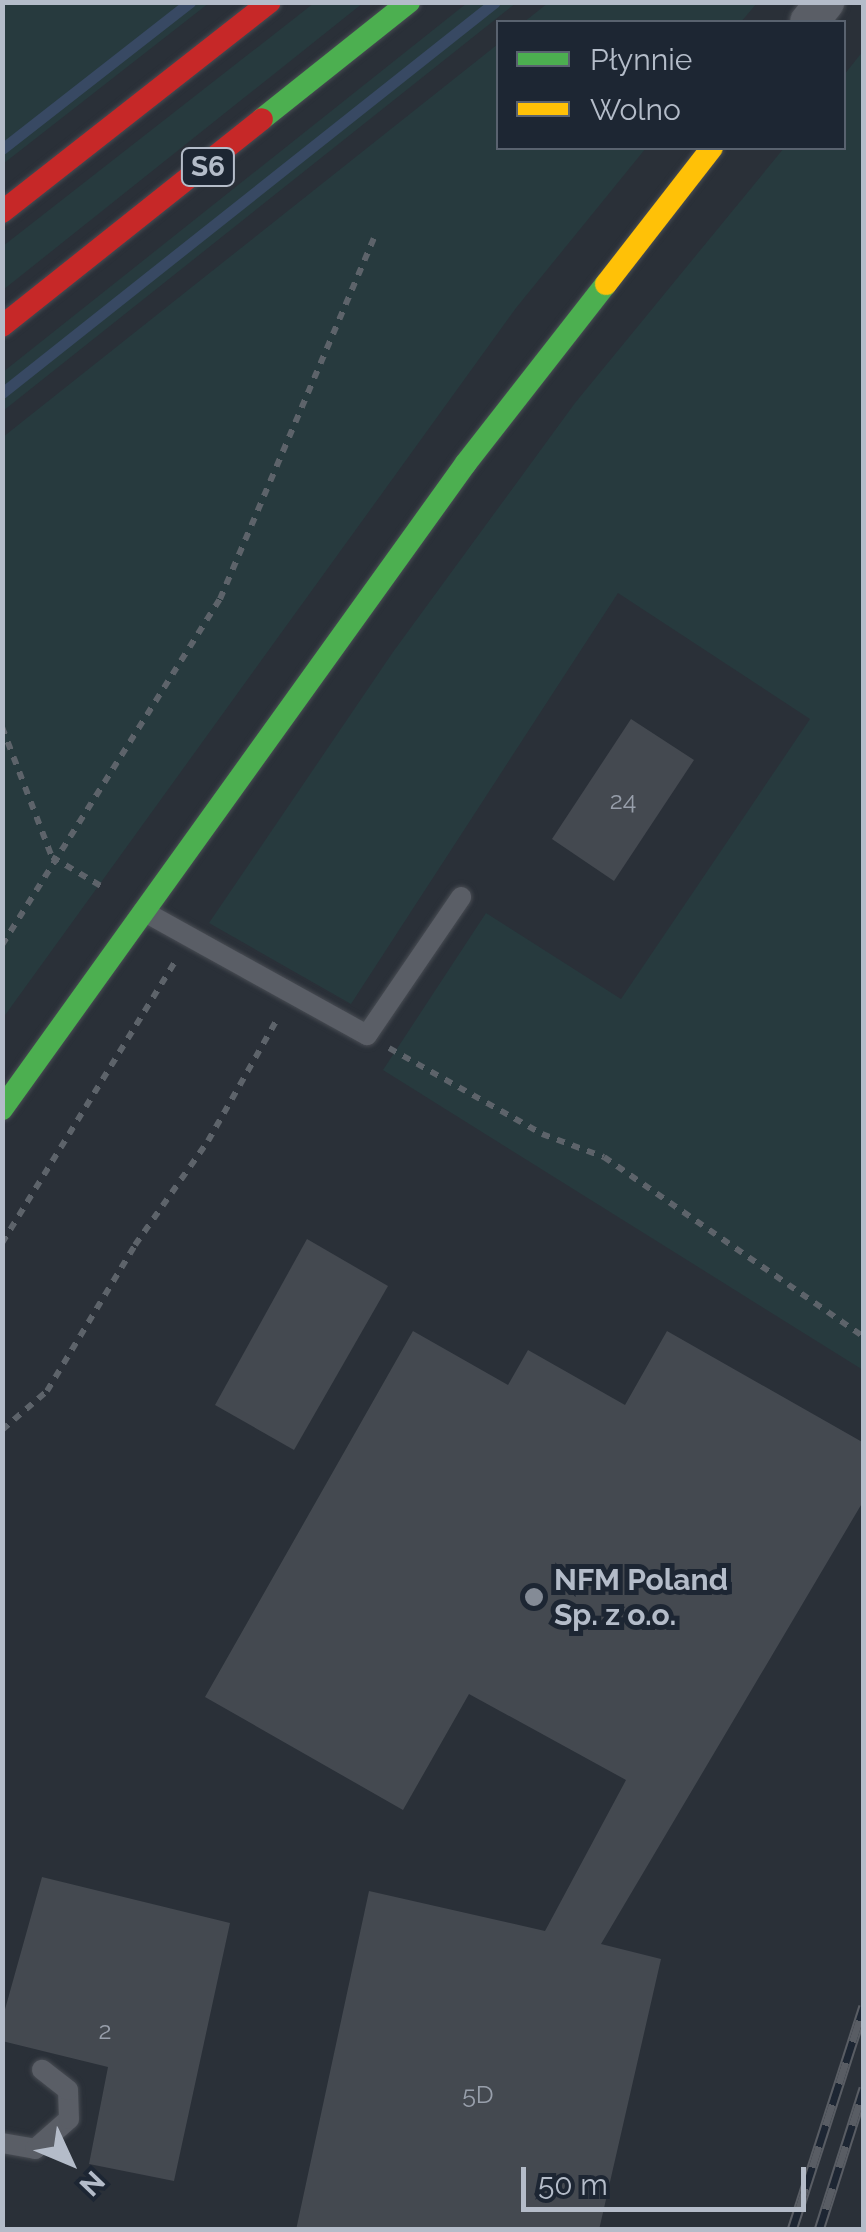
<!DOCTYPE html>
<meta charset="utf-8">
<style>
body{margin:0}
#map{position:relative;width:866px;height:2232px;overflow:hidden;background:#2a3038;font-family:Raleway,sans-serif}
div>[style]{position:absolute}
.green>*{inset:0;background:#273a3e}
.stream>*{height:11px;margin:-5.5px;padding:0 5.5px;transform-origin:5.5px;border-radius:5.5px;background:#384963}
.building>*{inset:0;background:#444950}
.path>*{height:6px;margin-top:-3px;transform-origin:0;background:repeating-linear-gradient(90deg,#5d636a 0 8px,transparent 0 16px)}
.roads{filter:drop-shadow(0 0 2px #484c53) drop-shadow(0 0 2px #484c53)}
.lane>*{height:20px;margin:-10px;padding:0 10px;transform-origin:10px;border-radius:10px;background:#5a5e66}
.street>*{height:38px;margin:-19px;padding:0 19px;transform-origin:19px;border-radius:19px;background:#5a5e66}
.fast>*{height:22px;margin:-11px;padding:0 11px;transform-origin:11px;border-radius:11px;background:#4caf50}
.slow>*{height:22px;margin:-11px;padding:0 11px;transform-origin:11px;border-radius:11px;background:#ffc107}
.jam>*{height:22px;margin:-11px;padding:0 11px;transform-origin:11px;border-radius:11px;background:#c62828}
.rail>*{height:11px;margin-top:-5.5px;transform-origin:0;background:repeating-linear-gradient(90deg,#1d2633 0 22px,#595d64 0 44px);box-sizing:border-box;border-block:2px solid #595d64}
.dots>*{width:28px;height:28px;translate:-50% -50%;box-sizing:border-box;border:5px solid #1d2633;border-radius:50%}
span{translate:-50% -50%;white-space:nowrap;text-align:center;line-height:1.15;-webkit-text-stroke:10px #1d2633;paint-order:stroke}
.number-label{font-size:25px;color:#989fab}
.number-label span{-webkit-text-stroke-width:0}
.shield-label span{padding:2px 8px;background:#1d2633;border:2px solid;border-radius:8px;-webkit-text-stroke-width:0}
.shield-label{font-size:28px;color:#b4bcc9;font-weight:700}
.poi-label{font-size:30px;color:#b4bcc9;font-weight:700}
.left{translate:0 -50%;text-align:left}
.frame{position:absolute;inset:0;border:5px solid #b4bcc9;pointer-events:none}
.legend{position:absolute;left:496px;top:20px;width:350px;height:130px;box-sizing:border-box;background:#1d2633;border:2px solid #59626f;margin:0;padding:12px 18px;list-style:none;font-size:30px;color:#b4bcc9}
.legend li{display:flex;align-items:center;gap:20px;height:50px}
.legend b{width:50px;border:2px solid #59626f}
.north{position:absolute;left:20px;top:2112px;width:100px;height:100px;-webkit-text-stroke:8px #1d2633;paint-order:stroke;rotate:134deg;font-size:28px;font-weight:700;line-height:40px;text-align:center;color:#b4bcc9}
.north::after{content:'';display:block;margin:auto;width:35px;height:45px;background:#b4bcc9;clip-path:polygon(50% 0,100% 100%,50% 72%,0 100%)}
.scale{position:absolute;left:521px;top:2167px;width:285px;height:45px;box-sizing:border-box;border:5px solid #b4bcc9;border-top:0;padding-left:12px;font-size:30px;line-height:35px;white-space:nowrap;color:#b4bcc9;-webkit-text-stroke:8px #1d2633;paint-order:stroke}
</style>
<div id="map">
<div class="green">
<div style="clip-path:polygon(3px 2px,209px 2px,209px 3px,3px 164px)"></div>
<div style="clip-path:polygon(314px 3px,363px 3px,3px 290px,3px 246px)"></div>
<div style="clip-path:polygon(467px 3px,516px 3px,3px 411px,3px 372px)"></div>
<div style="clip-path:polygon(548px 3px,548px 2px,757px 3px,741px 22px,524px 22px)"></div>
<div style="clip-path:polygon(498px 44px,498px 148px,646px 148px,516px 308px,3px 1018px,3px 437px)"></div>
<div style="clip-path:polygon(863px 51px,863px 1370px,383px 1070px,486px 913px,621px 999px,810px 719px,618px 593px,351px 1004px,209px 923px,393px 652px,575px 403px,784px 148px,844px 148px,844px 75px)"></div>
</div>
<div class="stream">
<div style="left:2px;top:149px;width:239px;rotate:-38deg"></div>
<div style="left:2px;top:393px;width:629px;rotate:-38.42deg"></div>
</div>
<div class="building">
<div style="clip-path:polygon(631px 719px,694px 760px,614px 881px,552px 839px)"></div>
<div style="clip-path:polygon(307px 1239px,388px 1286px,294px 1450px,215px 1405px)"></div>
<div style="clip-path:polygon(413px 1331px,508px 1385px,528px 1350px,625px 1405px,667px 1331px,864px 1443px,864px 1500px,601px 1944px,661px 1959px,599px 2230px,296px 2230px,369px 1891px,545px 1931px,626px 1780px,469px 1694px,403px 1810px,205px 1697px)"></div>
<div style="clip-path:polygon(42px 1877px,230px 1923px,174px 2181px,89px 2164px,108px 2067px,2px 2041px,2px 2020px)"></div>
</div>
<div class="path">
<div style="left:2px;top:727px;width:139px;rotate:69deg"></div>
<div style="left:52px;top:857px;width:63px;rotate:30.7deg"></div>
<div style="left:2px;top:945px;width:409px;rotate:-57.8deg"></div>
<div style="left:220px;top:599px;width:392px;rotate:-66.9deg"></div>
<div style="left:389px;top:1048px;width:176px;rotate:29.3deg"></div>
<div style="left:542px;top:1134px;width:66px;rotate:20.4deg"></div>
<div style="left:604px;top:1157px;width:316px;rotate:34.7deg"></div>
<div style="left:2px;top:1243px;width:334px;rotate:-58.4deg"></div>
<div style="left:2px;top:1430px;width:60px;rotate:-40.9deg"></div>
<div style="left:47px;top:1391px;width:170px;rotate:-58.9deg"></div>
<div style="left:135px;top:1245px;width:127px;rotate:-54.9deg"></div>
<div style="left:208px;top:1141px;width:142px;rotate:-60.4deg"></div>
</div>
<div class="roads">
<div class="lane">
<div style="left:143px;top:911px;width:256px;rotate:29deg"></div>
<div style="left:367px;top:1035px;width:167px;rotate:-55.7deg"></div>
<div style="left:2px;top:2143px;width:34px;rotate:10deg"></div>
<div style="left:35px;top:2149px;width:45px;rotate:-41.4deg"></div>
<div style="left:69px;top:2119px;width:29px;rotate:-92deg"></div>
<div style="left:68px;top:2090px;width:33px;rotate:-142deg"></div>
</div>
<div class="street">
<div style="left:809px;top:22px;width:26px;rotate:-51deg"></div>
</div>
<div class="fast">
<div style="left:262px;top:119px;width:188px;rotate:-38.5deg"></div>
<div style="left:2px;top:1109px;width:795px;rotate:-54.31deg"></div>
<div style="left:466px;top:463px;width:227px;rotate:-52deg"></div>
</div>
<div class="slow">
<div style="left:606px;top:284px;width:172px;rotate:-52.1deg"></div>
</div>
<div class="jam">
<div style="left:2px;top:212px;width:340px;rotate:-38.1deg"></div>
<div style="left:2px;top:326px;width:332px;rotate:-38.5deg"></div>
</div>
</div>
<div class="rail">
<div style="left:792px;top:2230px;width:235px;rotate:-72.2deg"></div>
<div style="left:819px;top:2230px;width:149px;rotate:-72.4deg"></div>
</div>
<div class="dots">
<div style="left:534px;top:1597px;background:#848b96"></div>
</div>
<div class="number-label">
<span style="left:623px;top:800px">24</span>
<span style="left:105px;top:2030px">2</span>
<span style="left:478px;top:2094px">5D</span>
</div>
<div class="shield-label">
<span style="left:208px;top:167px">S6</span>
</div>
<div class="poi-label">
<span class="left" style="left:554px;top:1597px">NFM Poland<br>Sp. z o.o.</span>
</div>
<div class="frame"></div>
<ul class="legend">
<li><b style="height:12px;background:#4caf50"></b>Płynnie</li>
<li><b style="height:12px;background:#ffc107"></b>Wolno</li>
</ul>
<div class="north">N</div>
<div class="scale">50 m</div>
</div>
